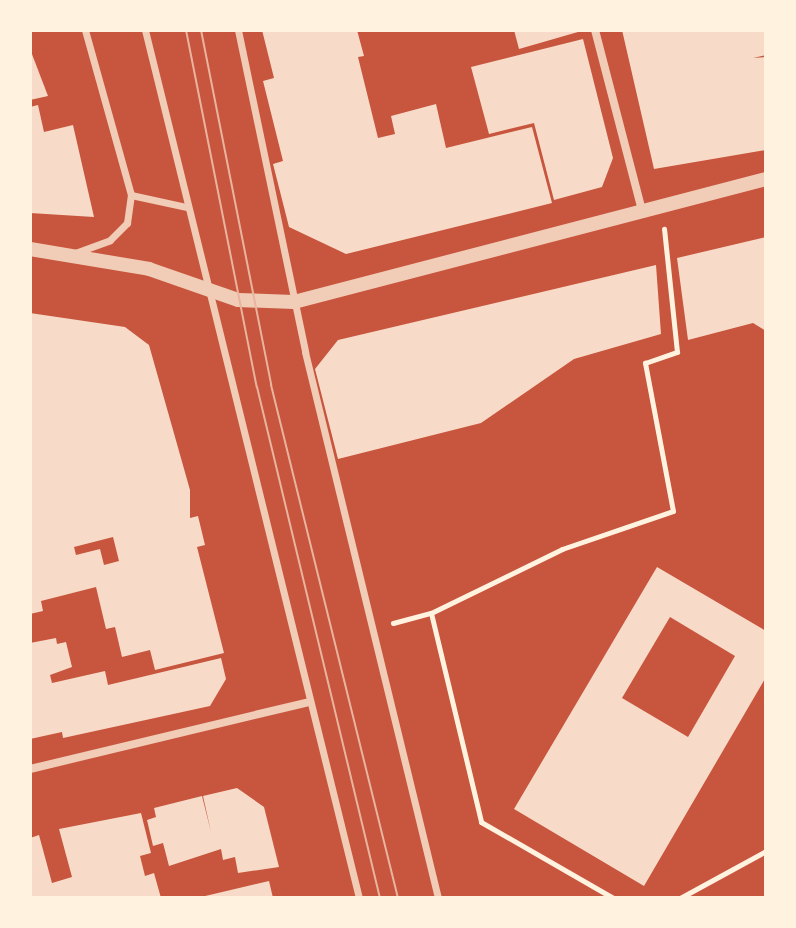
<!DOCTYPE html>
<style>
body{margin:0}
#map{position:relative;width:796px;height:928px;overflow:hidden;background:#c8553d;font-family:"DejaVu Sans",sans-serif}
div>[style]{position:absolute}
.building>*{inset:0;background:#f7dbc8}
.path>*{height:5px;margin:-2.5px;padding:0 2.5px;transform-origin:2.5px;border-radius:2.5px;background:#fff3e0}
.pedestrian>*{height:7px;margin:-3.5px;padding:0 3.5px;transform-origin:3.5px;border-radius:3.5px;background:#f1ccb7}
.minor>*{height:8px;margin:-4px;padding:0 4px;transform-origin:4px;border-radius:4px;background:#f1ccb7}
.tertiary>*{height:14px;margin:-7px;padding:0 7px;transform-origin:7px;border-radius:7px;background:#f1ccb7}
.tram>*{height:2px;margin:-1px;padding:0 1px;transform-origin:1px;border-radius:1px;background:#e9b49f}
span{translate:-50% -50%;white-space:nowrap;text-align:center;line-height:1.15;-webkit-text-stroke:8px #fff3e0;paint-order:stroke}
.frame{position:absolute;inset:0;border:32px solid #fff3e0;pointer-events:none}
</style>
<div id="map">
<div class="building">
<div style="clip-path:polygon(262px 30px,357px 30px,364px 56px,358px 57px,378px 138px,395px 134px,391px 116px,436px 104px,446px 148px,532px 127px,552px 203px,346px 254px,289px 227px,273px 164px,283px 161px,263px 81px,274px 78px)"></div>
<div style="clip-path:polygon(514px 30px,578px 30px,578px 32px,519px 49px)"></div>
<div style="clip-path:polygon(622px 30px,766px 30px,766px 55px,753px 58px,766px 57px,766px 150px,654px 169px)"></div>
<div style="clip-path:polygon(583px 39px,613px 158px,602px 187px,554px 200px,534px 123px,489px 134px,471px 67px)"></div>
<div style="clip-path:polygon(30px 49px,48px 96px,30px 100px)"></div>
<div style="clip-path:polygon(38px 105px,44px 132px,73px 125px,94px 217px,30px 213px,30px 107px)"></div>
<div style="clip-path:polygon(766px 237px,766px 331px,753px 323px,688px 340px,677px 258px)"></div>
<div style="clip-path:polygon(656px 265px,661px 334px,574px 359px,481px 423px,338px 459px,315px 369px,338px 340px)"></div>
<div style="clip-path:polygon(evenodd,30px 313px,125px 327px,149px 345px,190px 490px,190px 518px,198px 516px,205px 545px,197px 547px,224px 653px,155px 670px,150px 650px,122px 657px,115px 627px,106px 629px,96px 587px,41px 601px,43px 611px,30px 614px,30px 313px,113px 537px,119px 561px,104px 565px,100px 549px,76px 555px,74px 547px,113px 537px)"></div>
<div style="clip-path:polygon(evenodd,657px 567px,766px 631px,766px 677px,644px 886px,514px 809px,657px 567px,670px 617px,735px 656px,688px 737px,622px 698px,670px 617px)"></div>
<div style="clip-path:polygon(56px 638px,57px 644px,66px 642px,72px 667px,50px 675px,52px 683px,105px 671px,108px 685px,221px 658px,226px 679px,210px 706px,63px 738px,62px 732px,30px 739px,30px 643px)"></div>
<div style="clip-path:polygon(237px 788px,264px 807px,279px 867px,238px 873px,235px 857px,223px 860px,221px 849px,169px 866px,163px 843px,153px 846px,147px 820px,156px 817px,154px 808px,202px 796px,211px 832px,203px 796px)"></div>
<div style="clip-path:polygon(141px 813px,151px 853px,140px 856px,145px 876px,154px 873px,161px 898px,30px 898px,30px 838px,39px 835px,52px 883px,72px 877px,59px 829px)"></div>
<div style="clip-path:polygon(269px 881px,273px 898px,201px 898px,201px 897px)"></div>
</div>
<div class="path">
<div style="left:431px;top:613px;width:146px;rotate:-26deg"></div>
<div style="left:562px;top:549px;width:117px;rotate:-18.9deg"></div>
<div style="left:673px;top:511px;width:151px;rotate:-100.7deg"></div>
<div style="left:645px;top:363px;width:34px;rotate:-19deg"></div>
<div style="left:677px;top:352px;width:124px;rotate:-96deg"></div>
<div style="left:393px;top:623px;width:39px;rotate:-15deg"></div>
<div style="left:431px;top:613px;width:215px;rotate:76.5deg"></div>
<div style="left:481px;top:822px;width:152px;rotate:29.9deg"></div>
<div style="left:680px;top:898px;width:98px;rotate:-28.7deg"></div>
</div>
<div class="pedestrian">
<div style="left:85px;top:30px;width:171px;rotate:74.4deg"></div>
<div style="left:131px;top:195px;width:56px;rotate:12.3deg"></div>
<div style="left:145px;top:30px;width:894px;rotate:76.15deg"></div>
<div style="left:238px;top:30px;width:329px;rotate:78.2deg"></div>
<div style="left:305px;top:352px;width:562px;rotate:76.31deg"></div>
<div style="left:75px;top:253px;width:37px;rotate:-20deg"></div>
<div style="left:110px;top:240px;width:24px;rotate:-45deg"></div>
<div style="left:127px;top:223px;width:28px;rotate:-82deg"></div>
</div>
<div class="minor">
<div style="left:595px;top:30px;width:187px;rotate:75.4deg"></div>
<div style="left:30px;top:769px;width:288px;rotate:-13.5deg"></div>
</div>
<div class="tertiary">
<div style="left:30px;top:249px;width:121px;rotate:9.5deg"></div>
<div style="left:149px;top:269px;width:94px;rotate:19.2deg"></div>
<div style="left:238px;top:300px;width:56px;rotate:2deg"></div>
<div style="left:294px;top:302px;width:488px;rotate:-14.6deg"></div>
</div>
<div class="tram">
<div style="left:186px;top:30px;width:364px;rotate:78.8deg"></div>
<div style="left:257px;top:387px;width:526px;rotate:76.47deg"></div>
<div style="left:201px;top:30px;width:362px;rotate:78.8deg"></div>
<div style="left:271px;top:385px;width:528px;rotate:76.1deg"></div>
</div>
<div class="frame"></div>
</div>
